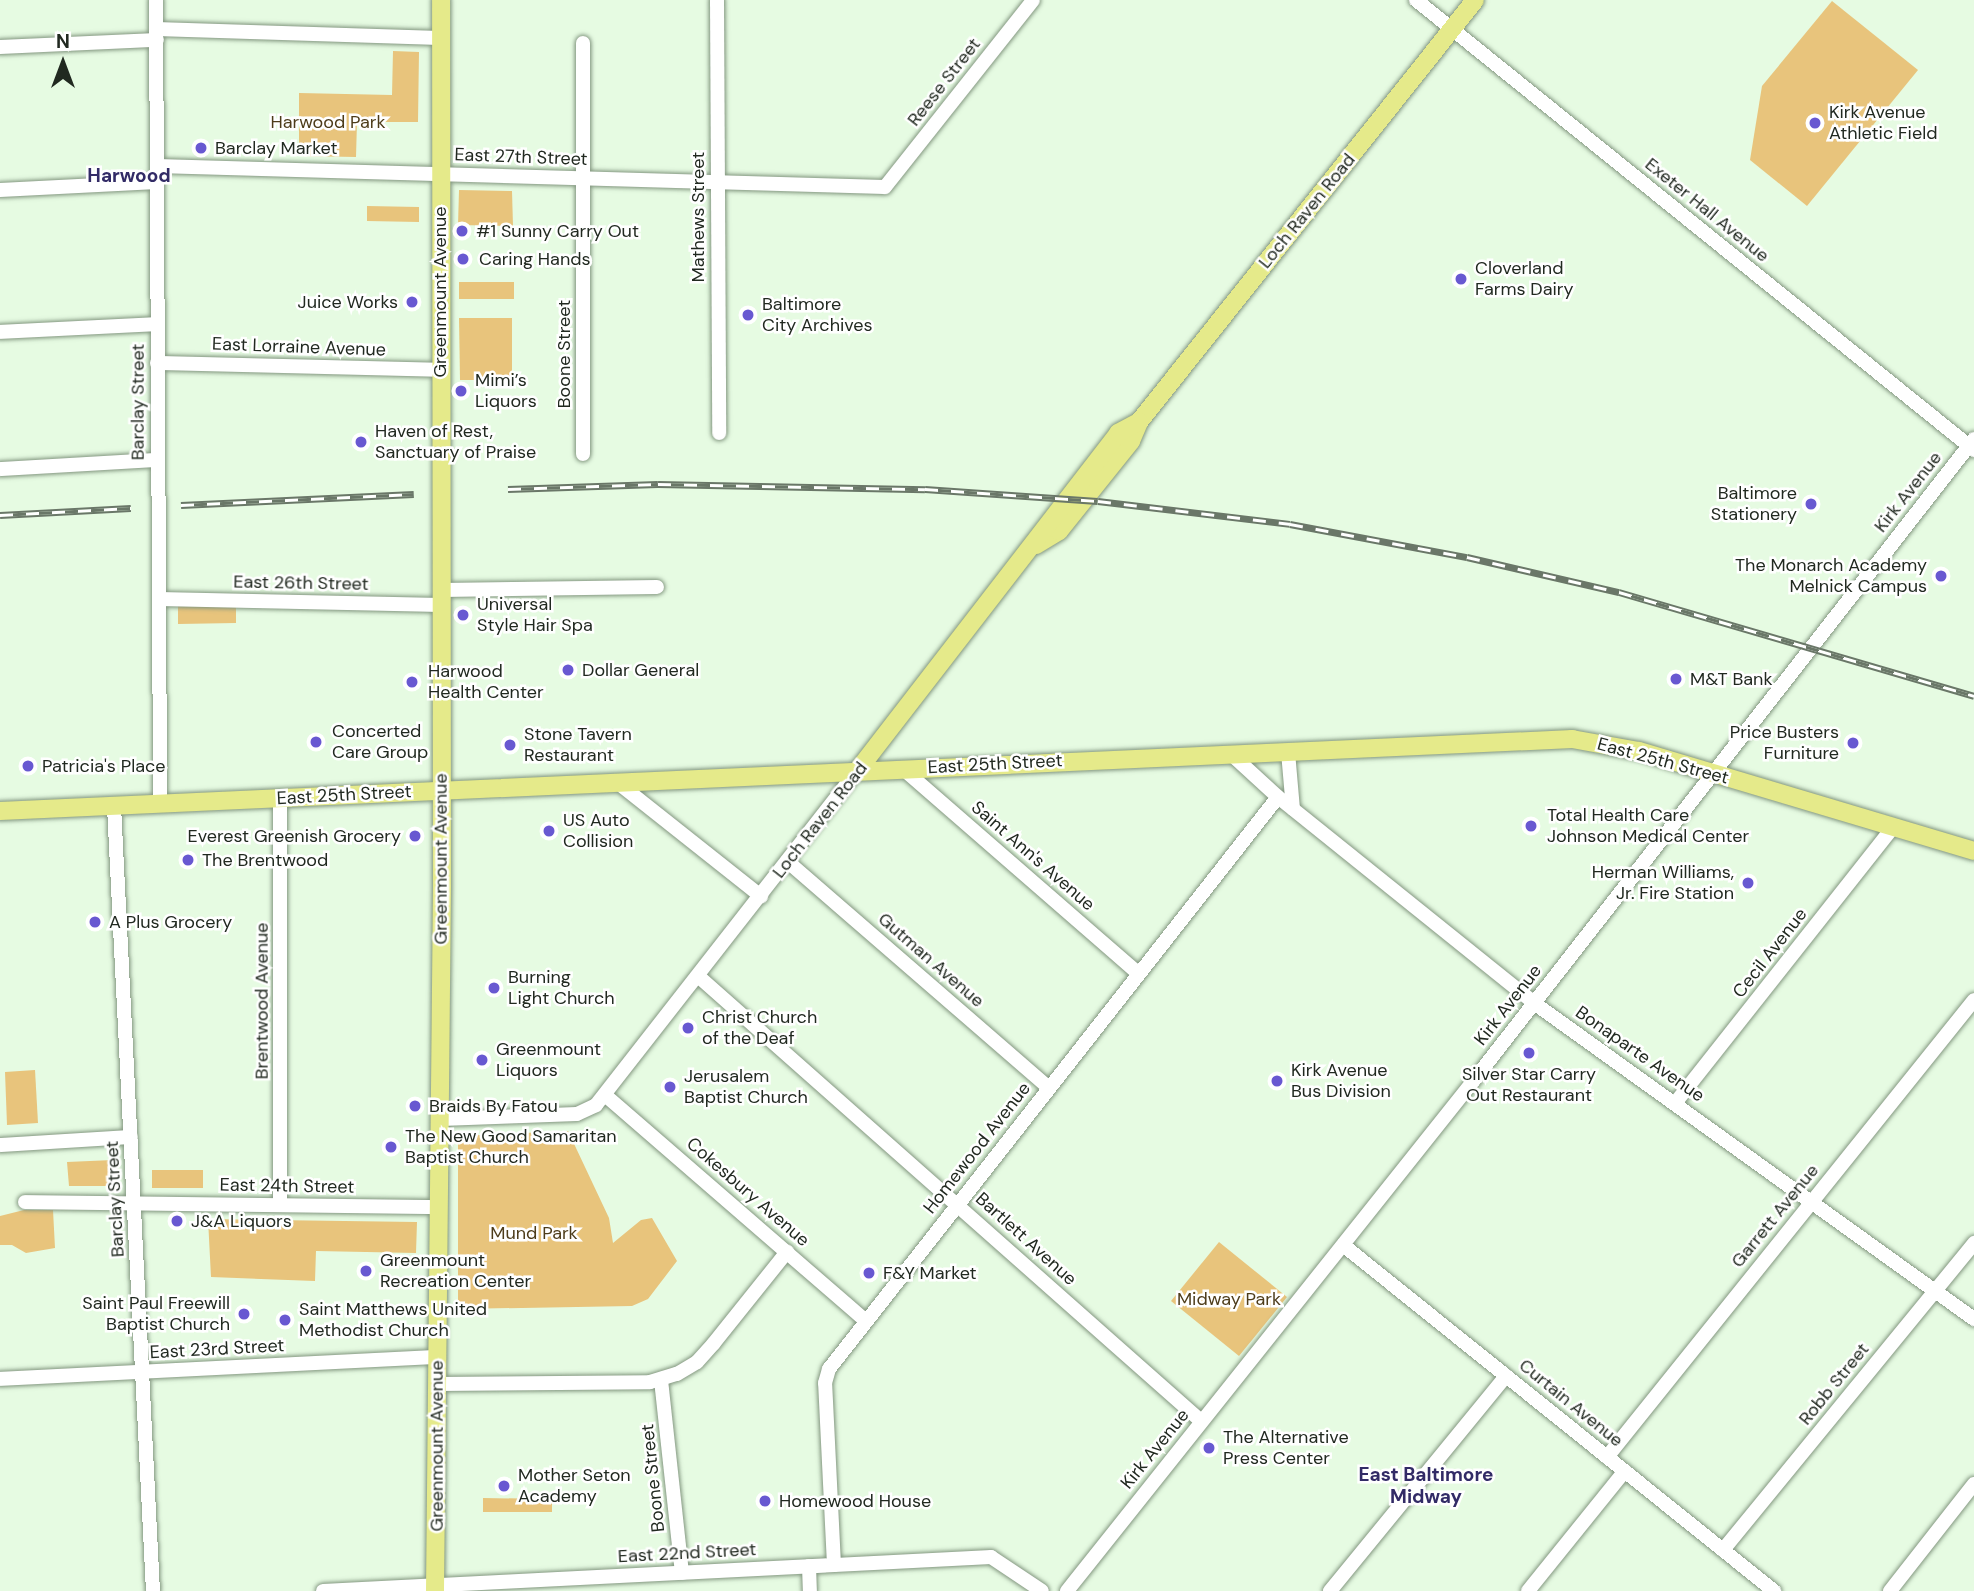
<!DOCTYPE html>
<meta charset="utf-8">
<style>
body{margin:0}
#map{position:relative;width:1974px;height:1591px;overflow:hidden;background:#e6fbe2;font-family:"DM Sans",sans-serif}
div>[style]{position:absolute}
.green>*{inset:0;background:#e8c47c}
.roads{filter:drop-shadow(0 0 2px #839780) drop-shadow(0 0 2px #839780)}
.minor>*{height:14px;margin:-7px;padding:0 7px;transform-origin:7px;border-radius:7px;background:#fff}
.major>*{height:18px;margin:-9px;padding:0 9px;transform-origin:9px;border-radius:9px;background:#e5ea8a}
.rail>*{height:7px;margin-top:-3.5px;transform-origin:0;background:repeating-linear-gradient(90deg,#fff 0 13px,#6a7768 0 26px);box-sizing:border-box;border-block:2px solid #6a7768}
.dots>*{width:19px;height:19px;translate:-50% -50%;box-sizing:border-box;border:4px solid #fff;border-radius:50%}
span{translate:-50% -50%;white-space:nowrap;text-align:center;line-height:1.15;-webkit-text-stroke:5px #fff;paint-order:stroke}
.street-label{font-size:18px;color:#212920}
.poi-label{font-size:18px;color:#212920}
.left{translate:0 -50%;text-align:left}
.right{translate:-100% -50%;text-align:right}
.park-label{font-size:18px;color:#4d3c1a}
.neighbourhood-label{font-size:19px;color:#322b66;font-weight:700}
.north{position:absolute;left:28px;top:28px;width:70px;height:70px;-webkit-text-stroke:5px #fff;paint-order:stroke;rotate:0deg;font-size:19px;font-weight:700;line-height:28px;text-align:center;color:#212920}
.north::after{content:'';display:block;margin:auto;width:24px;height:32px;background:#212920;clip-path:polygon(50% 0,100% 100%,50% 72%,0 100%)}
</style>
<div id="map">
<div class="green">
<div style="clip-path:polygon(1832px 1px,1918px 70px,1807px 206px,1750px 160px,1762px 86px)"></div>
<div style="clip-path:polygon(393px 51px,419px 52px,418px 122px,357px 122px,356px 157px,299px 156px,299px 93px,392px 95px)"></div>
<div style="clip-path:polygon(459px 190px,512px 191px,513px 226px,458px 225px)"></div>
<div style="clip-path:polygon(367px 206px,419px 207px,419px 222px,367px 221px)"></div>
<div style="clip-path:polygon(459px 282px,514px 282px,514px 299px,459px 299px)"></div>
<div style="clip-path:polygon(459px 318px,512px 318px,512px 380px,460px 380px)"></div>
<div style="clip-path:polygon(178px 605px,236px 605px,236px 623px,178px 624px)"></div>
<div style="clip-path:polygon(35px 1070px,38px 1123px,7px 1125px,5px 1072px)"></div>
<div style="clip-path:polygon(568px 1131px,609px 1218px,613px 1243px,641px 1220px,652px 1218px,677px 1261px,648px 1299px,632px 1306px,458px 1309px,458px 1136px)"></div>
<div style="clip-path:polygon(113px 1160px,113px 1186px,69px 1186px,67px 1162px)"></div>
<div style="clip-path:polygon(152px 1170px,203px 1170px,203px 1188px,152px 1188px)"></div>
<div style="clip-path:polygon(24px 1210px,53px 1210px,55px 1248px,26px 1253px,12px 1245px,0 1245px,0 1216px)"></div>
<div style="clip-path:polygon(208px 1219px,417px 1222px,416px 1253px,316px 1251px,315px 1281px,211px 1277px)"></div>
<div style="clip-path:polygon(1219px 1242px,1287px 1297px,1239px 1356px,1171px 1301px)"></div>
<div style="clip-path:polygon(483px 1498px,552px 1499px,552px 1512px,483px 1512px)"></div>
</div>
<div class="roads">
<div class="minor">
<div style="left:156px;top:0;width:804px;rotate:89.71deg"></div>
<div style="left:717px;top:0;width:433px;rotate:89.7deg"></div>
<div style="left:1416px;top:0;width:717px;rotate:38.88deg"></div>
<div style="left:156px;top:29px;width:284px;rotate:1.8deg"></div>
<div style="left:583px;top:43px;width:411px;rotate:90deg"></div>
<div style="left:0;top:47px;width:157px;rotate:-2.6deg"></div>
<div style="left:157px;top:166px;width:728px;rotate:1.65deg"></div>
<div style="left:885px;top:187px;width:238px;rotate:-51.6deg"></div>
<div style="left:0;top:190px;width:157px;rotate:-2.9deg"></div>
<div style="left:0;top:332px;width:157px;rotate:-2.9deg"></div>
<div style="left:157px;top:363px;width:284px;rotate:1.4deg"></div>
<div style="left:0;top:469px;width:157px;rotate:-3.3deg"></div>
<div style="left:441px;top:590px;width:216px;rotate:-0.8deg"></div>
<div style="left:159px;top:599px;width:282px;rotate:1.2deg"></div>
<div style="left:1288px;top:752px;width:57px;rotate:85deg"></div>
<div style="left:1231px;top:754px;width:64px;rotate:42.5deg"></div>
<div style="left:1278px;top:797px;width:329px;rotate:38.8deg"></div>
<div style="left:1534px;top:1003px;width:542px;rotate:35.69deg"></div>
<div style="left:902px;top:768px;width:313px;rotate:41deg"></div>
<div style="left:617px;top:782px;width:184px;rotate:38.4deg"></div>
<div style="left:280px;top:798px;width:407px;rotate:90deg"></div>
<div style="left:114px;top:806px;width:786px;rotate:87.16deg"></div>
<div style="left:787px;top:861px;width:347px;rotate:40.9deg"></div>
<div style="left:698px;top:976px;width:672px;rotate:41.5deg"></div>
<div style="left:605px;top:1095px;width:344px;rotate:40.9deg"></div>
<div style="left:1676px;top:1102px;width:350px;rotate:-51.7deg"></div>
<div style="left:441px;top:1119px;width:136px;rotate:-2.1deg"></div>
<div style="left:577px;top:1114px;width:21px;rotate:-25deg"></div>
<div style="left:596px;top:1105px;width:425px;rotate:-52deg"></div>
<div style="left:0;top:1145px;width:131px;rotate:-3.5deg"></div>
<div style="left:25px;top:1202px;width:415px;rotate:0.7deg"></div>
<div style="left:1343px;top:1245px;width:553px;rotate:38.76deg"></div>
<div style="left:0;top:1379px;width:438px;rotate:-2.9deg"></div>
<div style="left:661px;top:1380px;width:194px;rotate:83.8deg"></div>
<div style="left:437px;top:1384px;width:213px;rotate:-0.5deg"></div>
<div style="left:650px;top:1382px;width:28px;rotate:-17deg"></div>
<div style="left:677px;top:1374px;width:23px;rotate:-31deg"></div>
<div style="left:697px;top:1362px;width:25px;rotate:-48deg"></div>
<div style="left:714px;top:1343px;width:117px;rotate:-51.3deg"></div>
<div style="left:1607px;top:1457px;width:586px;rotate:-51.23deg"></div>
<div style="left:1723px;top:1550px;width:397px;rotate:-50.7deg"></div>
<div style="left:834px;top:1565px;width:182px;rotate:-92.8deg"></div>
<div style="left:825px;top:1383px;width:15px;rotate:-74deg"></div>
<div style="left:829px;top:1369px;width:727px;rotate:-51.87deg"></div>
<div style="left:809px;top:1566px;width:25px;rotate:88deg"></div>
<div style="left:323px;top:1591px;width:669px;rotate:-2.91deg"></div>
<div style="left:991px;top:1557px;width:61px;rotate:33.7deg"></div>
<div style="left:1067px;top:1591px;width:653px;rotate:-51.46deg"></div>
<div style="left:1474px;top:1080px;width:813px;rotate:-52.04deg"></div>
<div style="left:1330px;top:1591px;width:278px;rotate:-50.7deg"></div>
<div style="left:1528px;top:1591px;width:154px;rotate:-51.1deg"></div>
<div style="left:1890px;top:1591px;width:136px;rotate:-51.9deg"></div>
</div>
<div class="major">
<div style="left:1036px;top:545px;width:27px;rotate:-31deg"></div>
<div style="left:1059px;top:531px;width:115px;rotate:-51.3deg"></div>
<div style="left:1131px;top:441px;width:21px;rotate:-67deg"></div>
<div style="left:1139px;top:422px;width:539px;rotate:-51.47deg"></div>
<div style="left:858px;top:770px;width:426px;rotate:-52.3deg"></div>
<div style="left:1118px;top:433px;width:24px;rotate:-28deg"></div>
<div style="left:0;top:811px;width:1574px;rotate:-2.62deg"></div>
<div style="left:1572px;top:739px;width:68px;rotate:10.2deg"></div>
<div style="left:1639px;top:751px;width:350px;rotate:16.6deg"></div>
<div style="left:435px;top:1591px;width:705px;rotate:-89.43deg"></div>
<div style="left:442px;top:886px;width:886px;rotate:-90.06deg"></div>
</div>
</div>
<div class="rail">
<div style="left:508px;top:489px;width:150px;rotate:-1.9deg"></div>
<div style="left:658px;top:484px;width:267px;rotate:1.1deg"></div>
<div style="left:925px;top:489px;width:173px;rotate:4deg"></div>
<div style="left:1098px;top:501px;width:193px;rotate:6.8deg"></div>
<div style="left:1290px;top:524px;width:180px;rotate:10.6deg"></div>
<div style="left:1467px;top:557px;width:156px;rotate:13deg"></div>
<div style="left:1619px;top:592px;width:370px;rotate:16.3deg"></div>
<div style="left:181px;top:505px;width:233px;rotate:-2.7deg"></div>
<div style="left:0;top:515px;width:131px;rotate:-3.1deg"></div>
</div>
<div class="dots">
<div style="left:1815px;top:123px;background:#6858d1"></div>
<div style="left:201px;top:148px;background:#6858d1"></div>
<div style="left:462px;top:231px;background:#6858d1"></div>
<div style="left:463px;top:259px;background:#6858d1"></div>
<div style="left:1461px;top:279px;background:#6858d1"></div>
<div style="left:412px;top:302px;background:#6858d1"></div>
<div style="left:748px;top:315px;background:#6858d1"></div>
<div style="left:461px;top:391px;background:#6858d1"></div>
<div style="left:361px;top:442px;background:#6858d1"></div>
<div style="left:1811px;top:504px;background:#6858d1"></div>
<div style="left:1941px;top:576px;background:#6858d1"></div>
<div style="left:463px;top:615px;background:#6858d1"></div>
<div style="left:568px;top:670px;background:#6858d1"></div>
<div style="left:1676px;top:679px;background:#6858d1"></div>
<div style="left:412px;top:682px;background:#6858d1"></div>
<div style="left:316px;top:742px;background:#6858d1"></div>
<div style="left:1853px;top:743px;background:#6858d1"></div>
<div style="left:510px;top:745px;background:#6858d1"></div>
<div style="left:28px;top:766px;background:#6858d1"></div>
<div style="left:1531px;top:826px;background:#6858d1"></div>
<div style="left:549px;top:831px;background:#6858d1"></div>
<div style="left:415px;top:836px;background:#6858d1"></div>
<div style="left:188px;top:860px;background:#6858d1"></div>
<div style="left:1748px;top:883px;background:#6858d1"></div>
<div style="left:95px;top:922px;background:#6858d1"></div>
<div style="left:494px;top:988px;background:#6858d1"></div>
<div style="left:688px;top:1028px;background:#6858d1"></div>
<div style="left:1529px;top:1053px;background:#6858d1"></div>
<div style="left:482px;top:1060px;background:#6858d1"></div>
<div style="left:1277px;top:1081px;background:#6858d1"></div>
<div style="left:670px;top:1087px;background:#6858d1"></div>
<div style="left:415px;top:1106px;background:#6858d1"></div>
<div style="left:391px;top:1147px;background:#6858d1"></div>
<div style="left:177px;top:1221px;background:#6858d1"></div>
<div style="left:366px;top:1271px;background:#6858d1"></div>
<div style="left:869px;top:1273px;background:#6858d1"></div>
<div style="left:244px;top:1314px;background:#6858d1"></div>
<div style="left:285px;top:1320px;background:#6858d1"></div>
<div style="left:1209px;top:1448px;background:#6858d1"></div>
<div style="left:504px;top:1486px;background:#6858d1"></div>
<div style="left:765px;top:1501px;background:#6858d1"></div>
</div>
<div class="street-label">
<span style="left:944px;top:82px;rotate:-52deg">Reese Street</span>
<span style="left:521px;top:157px;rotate:2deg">East 27th Street</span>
<span style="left:1707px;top:210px;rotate:39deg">Exeter Hall Avenue</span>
<span style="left:1307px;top:211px;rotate:-51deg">Loch Raven Road</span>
<span style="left:698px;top:217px;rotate:-90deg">Mathews Street</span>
<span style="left:440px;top:292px;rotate:-90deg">Greenmount Avenue</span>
<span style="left:299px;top:347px;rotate:2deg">East Lorraine Avenue</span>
<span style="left:564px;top:354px;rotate:-90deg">Boone Street</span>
<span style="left:138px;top:402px;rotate:-90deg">Barclay Street</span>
<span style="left:1908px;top:492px;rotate:-52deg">Kirk Avenue</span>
<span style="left:301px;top:583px;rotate:1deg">East 26th Street</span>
<span style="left:1663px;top:761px;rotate:15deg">East 25th Street</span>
<span style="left:995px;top:764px;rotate:-3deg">East 25th Street</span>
<span style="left:344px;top:795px;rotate:-3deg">East 25th Street</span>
<span style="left:820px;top:820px;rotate:-52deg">Loch Raven Road</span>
<span style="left:1033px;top:856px;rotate:41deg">Saint Ann's Avenue</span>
<span style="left:441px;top:859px;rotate:-90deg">Greenmount Avenue</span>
<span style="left:1770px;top:953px;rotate:-52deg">Cecil Avenue</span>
<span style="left:931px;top:960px;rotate:41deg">Gutman Avenue</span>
<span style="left:262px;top:1001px;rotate:-90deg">Brentwood Avenue</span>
<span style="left:1508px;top:1005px;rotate:-52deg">Kirk Avenue</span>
<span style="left:1640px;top:1054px;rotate:35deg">Bonaparte Avenue</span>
<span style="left:977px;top:1148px;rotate:-52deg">Homewood Avenue</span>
<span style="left:287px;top:1186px;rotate:1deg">East 24th Street</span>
<span style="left:748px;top:1192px;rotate:41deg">Cokesbury Avenue</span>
<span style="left:115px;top:1199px;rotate:-93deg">Barclay Street</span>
<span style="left:1775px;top:1216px;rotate:-51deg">Garrett Avenue</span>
<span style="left:1026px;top:1239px;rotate:42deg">Bartlett Avenue</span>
<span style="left:217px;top:1349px;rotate:-3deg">East 23rd Street</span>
<span style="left:1834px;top:1384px;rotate:-51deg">Robb Street</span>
<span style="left:1571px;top:1403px;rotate:39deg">Curtain Avenue</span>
<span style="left:437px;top:1446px;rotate:-90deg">Greenmount Avenue</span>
<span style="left:1155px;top:1449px;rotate:-51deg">Kirk Avenue</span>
<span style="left:653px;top:1478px;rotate:-96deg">Boone Street</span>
<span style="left:687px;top:1553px;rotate:-3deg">East 22nd Street</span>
</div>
<div class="poi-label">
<span class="left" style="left:1829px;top:123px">Kirk Avenue<br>Athletic Field</span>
<span class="left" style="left:215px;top:148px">Barclay Market</span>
<span class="left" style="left:476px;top:231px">#1 Sunny Carry Out</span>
<span class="left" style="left:479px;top:259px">Caring Hands</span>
<span class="left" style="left:1475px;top:279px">Cloverland<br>Farms Dairy</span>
<span class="right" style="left:398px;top:302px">Juice Works</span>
<span class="left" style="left:762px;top:315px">Baltimore<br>City Archives</span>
<span class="left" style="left:475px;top:391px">Mimi’s<br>Liquors</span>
<span class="left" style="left:375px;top:442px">Haven of Rest,<br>Sanctuary of Praise</span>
<span class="right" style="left:1797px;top:504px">Baltimore<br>Stationery</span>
<span class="right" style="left:1927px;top:576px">The Monarch Academy<br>Melnick Campus</span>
<span class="left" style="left:477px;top:615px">Universal<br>Style Hair Spa</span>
<span class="left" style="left:582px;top:670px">Dollar General</span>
<span class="left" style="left:428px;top:682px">Harwood<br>Health Center</span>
<span class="left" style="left:1690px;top:679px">M&amp;T Bank</span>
<span class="left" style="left:332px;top:742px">Concerted<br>Care Group</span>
<span class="right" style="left:1839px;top:743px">Price Busters<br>Furniture</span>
<span class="left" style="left:524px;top:745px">Stone Tavern<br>Restaurant</span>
<span class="left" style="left:42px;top:766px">Patricia's Place</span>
<span class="left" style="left:1547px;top:826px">Total Health Care<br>Johnson Medical Center</span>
<span class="left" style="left:563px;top:831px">US Auto<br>Collision</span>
<span class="right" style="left:401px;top:836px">Everest Greenish Grocery</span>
<span class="left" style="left:202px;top:860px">The Brentwood</span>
<span class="right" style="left:1734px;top:883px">Herman Williams,<br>Jr. Fire Station</span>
<span class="left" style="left:109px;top:922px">A Plus Grocery</span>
<span class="left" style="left:508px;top:988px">Burning<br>Light Church</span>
<span class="left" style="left:702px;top:1028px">Christ Church<br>of the Deaf</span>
<span class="left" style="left:496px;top:1060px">Greenmount<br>Liquors</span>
<span class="left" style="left:1291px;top:1081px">Kirk Avenue<br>Bus Division</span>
<span style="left:1529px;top:1085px">Silver Star Carry<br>Out Restaurant</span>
<span class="left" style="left:684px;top:1087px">Jerusalem<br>Baptist Church</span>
<span class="left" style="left:429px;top:1106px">Braids By Fatou</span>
<span class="left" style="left:405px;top:1147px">The New Good Samaritan<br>Baptist Church</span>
<span class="left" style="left:191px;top:1221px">J&amp;A Liquors</span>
<span class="left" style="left:380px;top:1271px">Greenmount<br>Recreation Center</span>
<span class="left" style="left:883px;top:1273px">F&amp;Y Market</span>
<span class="right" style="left:230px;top:1314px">Saint Paul Freewill<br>Baptist Church</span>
<span class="left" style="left:299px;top:1320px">Saint Matthews United<br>Methodist Church</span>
<span class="left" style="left:1223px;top:1448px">The Alternative<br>Press Center</span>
<span class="left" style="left:518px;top:1486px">Mother Seton<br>Academy</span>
<span class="left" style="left:779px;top:1501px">Homewood House</span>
</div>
<div class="park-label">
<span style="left:328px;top:122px">Harwood Park</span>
<span style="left:534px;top:1233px">Mund Park</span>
<span style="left:1229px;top:1299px">Midway Park</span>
</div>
<div class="neighbourhood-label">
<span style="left:129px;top:176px">Harwood</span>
<span style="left:1426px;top:1486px">East Baltimore<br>Midway</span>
</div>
<div class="north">N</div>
</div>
